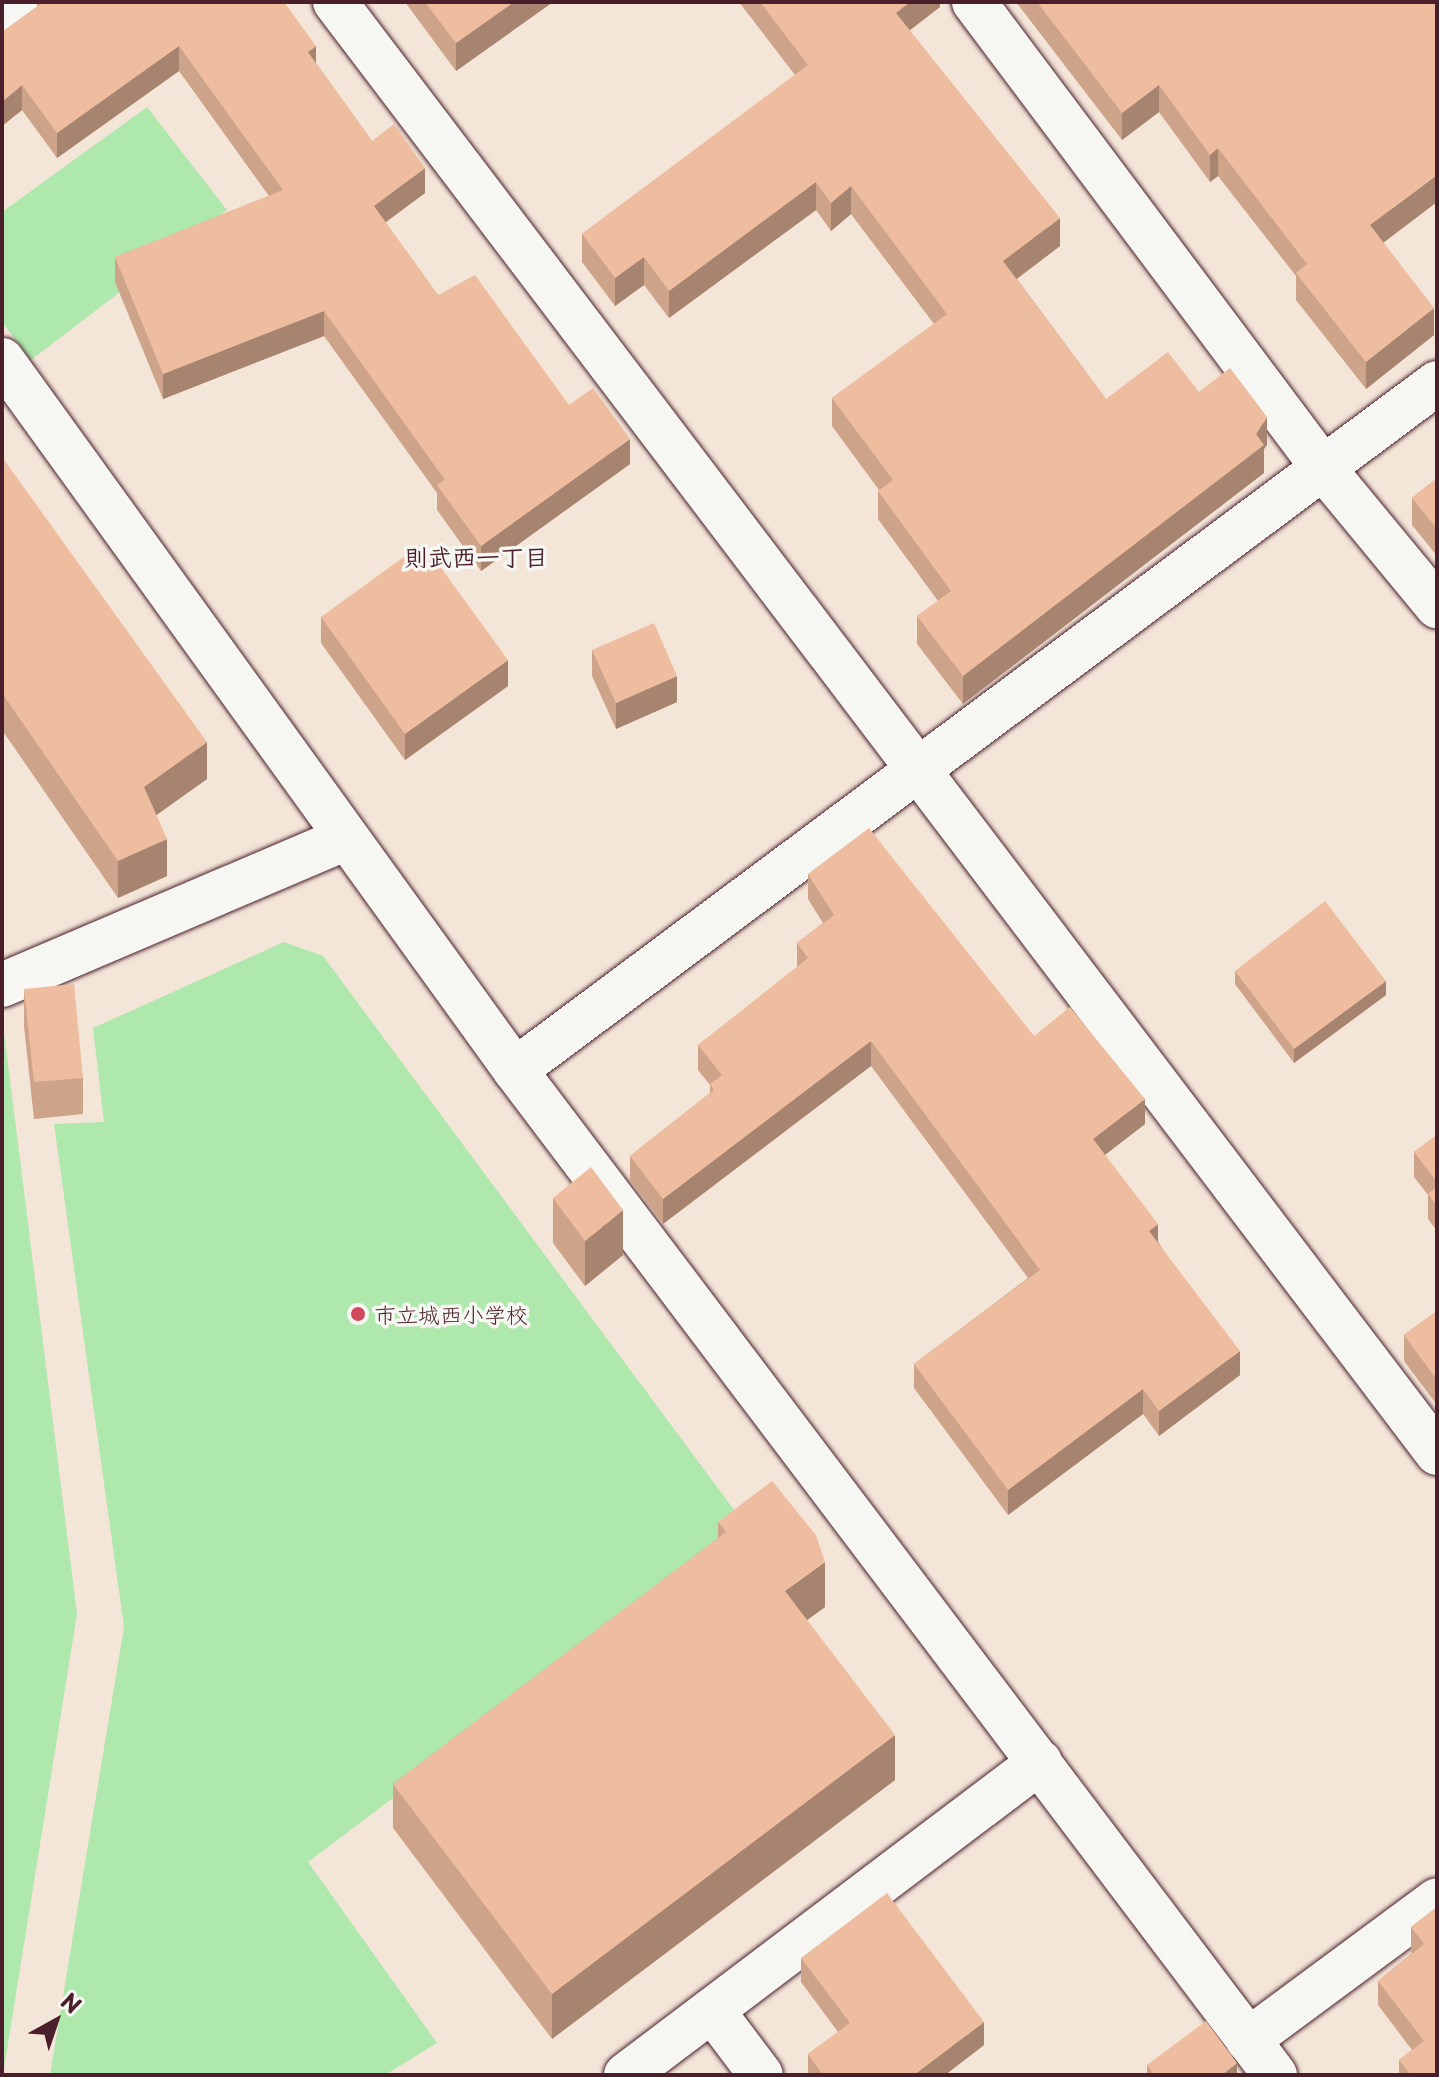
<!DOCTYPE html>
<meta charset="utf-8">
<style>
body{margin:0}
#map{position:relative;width:1439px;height:2077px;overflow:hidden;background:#f4e5d9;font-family:"Playpen Sans","Klee One",sans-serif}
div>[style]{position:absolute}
.green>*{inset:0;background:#afe8ac}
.roads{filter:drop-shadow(0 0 2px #4a1f2b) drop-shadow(0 0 2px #4a1f2b)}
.minor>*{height:44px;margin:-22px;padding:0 22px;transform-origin:22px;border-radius:22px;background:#f6f6f2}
.wall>*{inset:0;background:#cda389}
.shaded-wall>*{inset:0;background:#a7846f}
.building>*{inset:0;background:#eebd9f}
.dots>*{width:22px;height:22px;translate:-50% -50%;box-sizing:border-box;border:4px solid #f6f6f2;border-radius:50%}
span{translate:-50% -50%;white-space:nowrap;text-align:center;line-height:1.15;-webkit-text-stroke:7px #f6f6f2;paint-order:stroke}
.poi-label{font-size:22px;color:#4a1f2b}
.left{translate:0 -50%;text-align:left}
.neighbourhood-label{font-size:24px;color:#4a1f2b;font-weight:700}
.frame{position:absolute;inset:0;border:4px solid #4a1f2b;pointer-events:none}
.north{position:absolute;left:16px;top:1981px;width:80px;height:80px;-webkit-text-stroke:6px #f6f6f2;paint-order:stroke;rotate:40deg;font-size:22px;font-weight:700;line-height:32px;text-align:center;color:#4a1f2b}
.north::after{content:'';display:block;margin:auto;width:28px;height:36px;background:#4a1f2b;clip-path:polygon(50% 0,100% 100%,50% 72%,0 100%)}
</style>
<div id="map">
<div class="green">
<div style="clip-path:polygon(147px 107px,227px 210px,31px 360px,2px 322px,2px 212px)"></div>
<div style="clip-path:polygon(284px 942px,323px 956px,749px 1530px,308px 1862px,437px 2043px,385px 2075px,50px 2075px,124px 1627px,54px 1124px,104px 1122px,93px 1028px)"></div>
<div style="clip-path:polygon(2px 1016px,77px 1614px,3px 2075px,2px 2075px)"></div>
</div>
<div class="roads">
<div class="minor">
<div style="left:335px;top:2px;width:1822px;rotate:52.78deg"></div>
<div style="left:974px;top:2px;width:584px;rotate:53.15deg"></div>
<div style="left:1324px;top:469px;width:178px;rotate:50.5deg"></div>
<div style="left:2px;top:16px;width:22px;rotate:-39deg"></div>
<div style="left:2px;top:360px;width:876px;rotate:54.15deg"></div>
<div style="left:515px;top:1070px;width:1260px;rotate:52.9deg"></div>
<div style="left:2px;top:985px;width:374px;rotate:-23.1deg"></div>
<div style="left:515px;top:1070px;width:1150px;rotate:-36.69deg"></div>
<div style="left:712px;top:2010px;width:81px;rotate:53deg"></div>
<div style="left:1248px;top:2040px;width:235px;rotate:-36.5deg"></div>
<div style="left:626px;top:2075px;width:519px;rotate:-37.09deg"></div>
</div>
</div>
<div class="wall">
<div style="clip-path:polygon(37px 2px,284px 2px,316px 63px,372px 141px,425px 193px,385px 222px,438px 295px,569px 405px,630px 464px,481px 571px,437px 510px,437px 493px,324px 336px,163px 399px,115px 282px,115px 257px,269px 196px,179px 71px,57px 158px,22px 110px,2px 126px,2px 32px,37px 7px)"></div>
<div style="clip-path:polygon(405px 2px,553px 2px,456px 71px)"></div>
<div style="clip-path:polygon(739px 2px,940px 2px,940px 7px,909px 30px,1060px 246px,1017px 279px,1106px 399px,1199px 392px,1267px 445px,1264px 449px,1264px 473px,963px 704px,917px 644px,917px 616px,938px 601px,878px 519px,878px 491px,879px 490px,832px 426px,832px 398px,934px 324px,851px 214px,831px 231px,816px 210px,669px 318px,644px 285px,615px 306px,582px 262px,582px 234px,795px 75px)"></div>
<div style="clip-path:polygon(1016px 2px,1436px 2px,1383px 243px,1434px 335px,1366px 389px,1296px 300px,1296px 276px,1218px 176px,1210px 182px,1159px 112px,1122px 140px)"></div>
<div style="clip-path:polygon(2px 457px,207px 779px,156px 815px,167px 876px,118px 898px,2px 730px)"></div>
<div style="clip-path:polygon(1437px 478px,1437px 556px,1412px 525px,1412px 498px)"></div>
<div style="clip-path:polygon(321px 617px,508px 686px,405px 760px,321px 643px)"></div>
<div style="clip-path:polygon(592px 650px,677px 702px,616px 729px,592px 676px)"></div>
<div style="clip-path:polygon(808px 874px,1034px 1036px,1145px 1124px,1105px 1155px,1240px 1375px,1159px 1436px,1143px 1414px,1008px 1515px,914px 1388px,914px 1364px,1028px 1278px,871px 1066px,663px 1224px,630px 1181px,630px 1156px,710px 1093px,710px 1085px,698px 1070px,698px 1045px,797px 968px,797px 943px,823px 923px,808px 899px)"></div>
<div style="clip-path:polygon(1235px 971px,1386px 995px,1294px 1063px,1235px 984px)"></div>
<div style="clip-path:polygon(24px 989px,83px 1078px,83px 1114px,34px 1119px,24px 1026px)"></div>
<div style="clip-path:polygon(1437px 1135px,1437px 1231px,1428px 1219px,1428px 1195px,1414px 1177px,1414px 1152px)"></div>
<div style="clip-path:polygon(553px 1198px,623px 1255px,585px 1286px,553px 1243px)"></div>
<div style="clip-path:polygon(1437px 1311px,1437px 1405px,1404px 1361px,1404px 1335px)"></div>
<div style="clip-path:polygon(718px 1522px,825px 1607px,807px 1620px,895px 1780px,552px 2039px,393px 1828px,393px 1784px,718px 1538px)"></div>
<div style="clip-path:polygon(1437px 1907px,1437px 2075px,1399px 2075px,1399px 2060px,1412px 2050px,1378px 2005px,1378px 1981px,1412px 1953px,1411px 1952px,1411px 1927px)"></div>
<div style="clip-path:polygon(801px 1958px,984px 2045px,945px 2075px,808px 2075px,808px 2054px,838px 2032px,801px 1982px)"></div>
<div style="clip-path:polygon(1147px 2065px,1237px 2075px,1147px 2075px)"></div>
</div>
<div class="shaded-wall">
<div style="clip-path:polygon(514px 2px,553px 2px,456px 71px,456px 43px)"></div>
<div style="clip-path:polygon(910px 2px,940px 2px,940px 7px,896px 41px,896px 13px)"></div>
<div style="clip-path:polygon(179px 46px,179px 71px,57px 158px,57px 133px)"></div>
<div style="clip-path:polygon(316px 46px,316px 71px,308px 52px)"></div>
<div style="clip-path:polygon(22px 85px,22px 110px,2px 126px,2px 102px)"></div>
<div style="clip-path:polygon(1159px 85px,1159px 112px,1122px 140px,1122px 113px)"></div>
<div style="clip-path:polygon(1218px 148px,1218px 176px,1210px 182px,1210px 155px)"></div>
<div style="clip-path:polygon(425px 168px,425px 193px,374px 231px,374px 206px)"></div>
<div style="clip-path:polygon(1437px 175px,1437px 202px,1370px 253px,1370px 225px)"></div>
<div style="clip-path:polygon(816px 182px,816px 210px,669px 318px,669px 291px)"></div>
<div style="clip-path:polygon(851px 186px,851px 214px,831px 231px,831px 203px)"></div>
<div style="clip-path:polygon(1060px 218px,1060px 246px,1003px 289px,1003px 261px)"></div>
<div style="clip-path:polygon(644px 257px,644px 285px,615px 306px,615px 278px)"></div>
<div style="clip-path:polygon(1434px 308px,1434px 335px,1366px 389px,1366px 362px)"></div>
<div style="clip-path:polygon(324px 311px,324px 336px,163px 399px,163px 374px)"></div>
<div style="clip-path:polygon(1267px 417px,1267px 445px,1264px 449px,1264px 473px,963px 704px,963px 676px,1256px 434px)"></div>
<div style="clip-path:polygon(630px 439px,630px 464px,481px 571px,481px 546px)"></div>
<div style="clip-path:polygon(508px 660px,508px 686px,405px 760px,405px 734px)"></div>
<div style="clip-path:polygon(677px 676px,677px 702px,616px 729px,616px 703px)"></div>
<div style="clip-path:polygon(207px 742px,207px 779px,144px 824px,144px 787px)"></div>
<div style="clip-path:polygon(167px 839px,167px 876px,118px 898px,118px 861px)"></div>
<div style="clip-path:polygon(1386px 981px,1386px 995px,1294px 1063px,1294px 1049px)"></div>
<div style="clip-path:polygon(871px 1041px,871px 1066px,663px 1224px,663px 1199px)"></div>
<div style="clip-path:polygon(1145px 1099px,1145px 1124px,1093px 1164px,1093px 1139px)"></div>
<div style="clip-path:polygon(623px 1210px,623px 1255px,585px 1286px,585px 1241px)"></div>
<div style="clip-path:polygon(1158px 1224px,1158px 1249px,1149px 1231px)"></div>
<div style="clip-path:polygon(1240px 1351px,1240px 1375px,1159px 1436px,1159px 1411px)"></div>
<div style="clip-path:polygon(1143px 1389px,1143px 1414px,1008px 1515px,1008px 1490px)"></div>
<div style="clip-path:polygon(825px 1562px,825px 1607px,785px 1636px,785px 1591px)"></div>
<div style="clip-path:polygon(895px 1735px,895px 1780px,552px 2039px,552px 1994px)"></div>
<div style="clip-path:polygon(984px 2022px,984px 2045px,945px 2075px,914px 2075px)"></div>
<div style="clip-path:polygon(1237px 2063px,1237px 2075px,1224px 2075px,1224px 2073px)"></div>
</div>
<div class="building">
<div style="clip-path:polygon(43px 2px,284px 2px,316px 46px,308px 52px,372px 141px,394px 124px,425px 168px,374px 206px,438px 295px,475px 275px,569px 405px,593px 388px,630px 439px,481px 546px,437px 485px,445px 480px,324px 311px,163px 374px,115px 257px,283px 190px,179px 46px,57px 133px,22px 85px,2px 102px,2px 32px)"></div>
<div style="clip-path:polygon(425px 2px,514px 2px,456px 43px)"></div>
<div style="clip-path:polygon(760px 2px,910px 2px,896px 13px,1060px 218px,1003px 261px,1106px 399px,1168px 352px,1199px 392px,1230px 368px,1267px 417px,1256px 434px,1264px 445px,963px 676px,917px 616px,951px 591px,878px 491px,893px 480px,832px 398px,947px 314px,851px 186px,831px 203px,816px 182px,669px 291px,644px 257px,615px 278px,582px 234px,808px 65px)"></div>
<div style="clip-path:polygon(1037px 2px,1436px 2px,1437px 4px,1437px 175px,1370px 225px,1434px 308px,1366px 362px,1296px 273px,1307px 264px,1218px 148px,1210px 155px,1159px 85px,1122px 113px)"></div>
<div style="clip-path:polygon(2px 457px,207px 742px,144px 787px,167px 839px,118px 861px,2px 693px)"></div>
<div style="clip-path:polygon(1437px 478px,1437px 529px,1412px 498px)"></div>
<div style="clip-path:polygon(423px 543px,508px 660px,405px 734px,321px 617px)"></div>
<div style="clip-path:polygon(654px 623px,677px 676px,616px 703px,592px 650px)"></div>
<div style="clip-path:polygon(869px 828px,1034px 1036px,1070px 1007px,1145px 1099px,1093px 1139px,1158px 1224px,1149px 1231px,1240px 1351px,1159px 1411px,1143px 1389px,1008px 1490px,914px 1364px,1040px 1270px,871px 1041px,663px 1199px,630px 1156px,714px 1090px,710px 1084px,722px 1075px,698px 1045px,808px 958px,797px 943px,834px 915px,808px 874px)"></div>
<div style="clip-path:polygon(1325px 901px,1386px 981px,1294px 1049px,1235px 971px)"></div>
<div style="clip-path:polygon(74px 984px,83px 1078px,34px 1082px,24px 989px)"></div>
<div style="clip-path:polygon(1437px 1135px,1437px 1182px,1414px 1152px)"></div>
<div style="clip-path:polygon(591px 1167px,623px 1210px,585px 1241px,553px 1198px)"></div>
<div style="clip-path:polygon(1437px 1187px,1437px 1206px,1428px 1194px)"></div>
<div style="clip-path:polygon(1437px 1311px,1437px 1380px,1404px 1335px)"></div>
<div style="clip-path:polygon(772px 1481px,816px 1535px,825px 1562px,785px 1591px,895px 1735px,552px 1994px,393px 1784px,726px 1532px,718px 1522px)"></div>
<div style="clip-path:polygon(887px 1893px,984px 2022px,914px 2075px,823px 2075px,808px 2054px,850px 2023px,801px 1958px)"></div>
<div style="clip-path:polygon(1437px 1907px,1437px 2075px,1411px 2075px,1399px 2060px,1424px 2041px,1378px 1981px,1424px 1944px,1411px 1927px)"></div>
<div style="clip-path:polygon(1206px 2021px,1237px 2063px,1224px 2073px,1226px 2075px,1154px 2075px,1147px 2065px)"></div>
</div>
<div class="dots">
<div style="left:358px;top:1314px;background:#d1495b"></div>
</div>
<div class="poi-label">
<span class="left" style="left:374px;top:1314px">市立城西小学校</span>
</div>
<div class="neighbourhood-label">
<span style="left:476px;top:557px">則武西一丁目</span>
</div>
<div class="frame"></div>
<div class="north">N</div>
</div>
